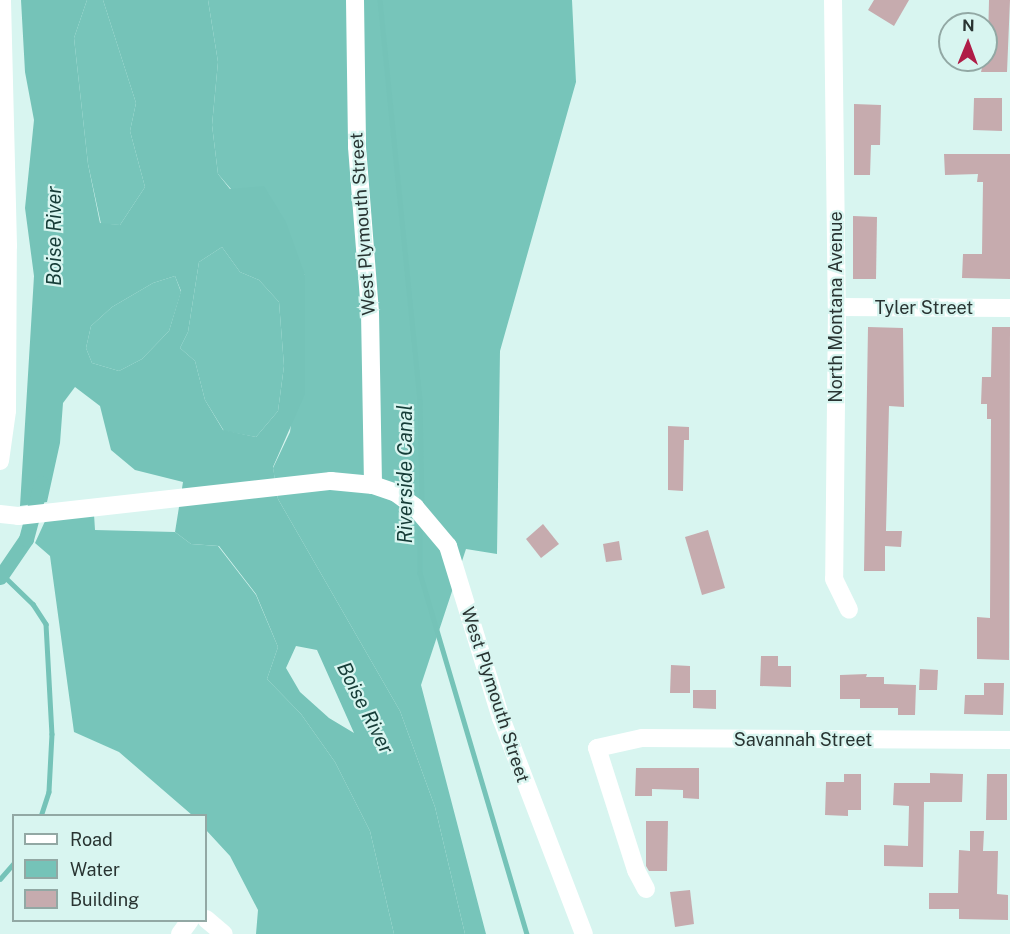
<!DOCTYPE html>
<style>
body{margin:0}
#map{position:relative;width:1010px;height:934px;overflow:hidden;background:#d8f5f0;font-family:"Public Sans",sans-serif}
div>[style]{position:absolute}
.forest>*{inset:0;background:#77c5ba}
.water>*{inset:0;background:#75c3b8}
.stream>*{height:4.5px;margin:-2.25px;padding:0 2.25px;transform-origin:2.25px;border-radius:2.25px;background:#75c3b8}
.canal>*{height:15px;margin:-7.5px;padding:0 7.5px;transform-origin:7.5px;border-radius:7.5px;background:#75c3b8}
.building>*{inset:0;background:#c6abae}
.minor>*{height:18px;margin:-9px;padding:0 9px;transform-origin:9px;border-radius:9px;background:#fff}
span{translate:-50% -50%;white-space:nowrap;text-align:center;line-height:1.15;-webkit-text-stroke:4.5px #d8f5f0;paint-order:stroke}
.street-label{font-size:18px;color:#293432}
.water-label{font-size:20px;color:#163c37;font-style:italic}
.legend{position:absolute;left:12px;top:814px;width:195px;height:108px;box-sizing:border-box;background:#d8f5f0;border:2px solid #92a8a4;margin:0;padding:8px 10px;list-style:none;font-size:18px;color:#293432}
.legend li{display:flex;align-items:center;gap:12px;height:30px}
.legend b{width:30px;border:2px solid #92a8a4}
.north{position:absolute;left:938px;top:12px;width:60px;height:60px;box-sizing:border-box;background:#d8f5f0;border:2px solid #92a8a4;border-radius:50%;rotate:1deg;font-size:16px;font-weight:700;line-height:24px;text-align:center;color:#293432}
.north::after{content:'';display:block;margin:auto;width:21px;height:27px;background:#af1d47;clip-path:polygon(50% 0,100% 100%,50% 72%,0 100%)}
</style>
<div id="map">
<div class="forest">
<div style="clip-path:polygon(87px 0,103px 0,136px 103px,130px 131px,145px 187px,120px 225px,101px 224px,88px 164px,74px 38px)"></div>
<div style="clip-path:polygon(208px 0,572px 0,576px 82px,500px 351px,497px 554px,466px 549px,421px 685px,486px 934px,465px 934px,435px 807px,400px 711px,278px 499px,273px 468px,290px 432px,304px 332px,305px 275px,218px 174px,212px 125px,218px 62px)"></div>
<div style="clip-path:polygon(222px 247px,240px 272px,259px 280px,279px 302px,284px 366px,278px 411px,256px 437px,224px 431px,205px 400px,195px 361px,180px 348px,188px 332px,199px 262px)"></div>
<div style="clip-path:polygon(175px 276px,181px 292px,169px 331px,142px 359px,119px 371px,92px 363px,86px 348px,91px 326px,112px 307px,153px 283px)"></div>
<div style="clip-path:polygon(94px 514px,95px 530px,175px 532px,191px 544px,218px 546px,256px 595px,278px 647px,267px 679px,301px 714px,335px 762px,370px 831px,394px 934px,256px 934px,258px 910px,230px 856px,206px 830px,206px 816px,192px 815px,119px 752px,74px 732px,50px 556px,35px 543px,46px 519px)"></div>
</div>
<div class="water">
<div style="clip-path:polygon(evenodd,21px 0,87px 0,74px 38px,88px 164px,100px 223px,120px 225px,145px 187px,130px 131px,136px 103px,103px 0,208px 0,218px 62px,212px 125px,218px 174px,230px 189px,264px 186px,286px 222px,305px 275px,305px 394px,273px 467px,278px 499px,400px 711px,435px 807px,465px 934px,394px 934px,370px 831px,335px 762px,301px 714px,267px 679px,278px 647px,256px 594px,219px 546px,191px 544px,175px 532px,183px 482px,135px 470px,111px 450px,100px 406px,75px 387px,63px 403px,60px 443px,47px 502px,20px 506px,34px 276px,25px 208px,34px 120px,25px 72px,21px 0,222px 247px,240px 272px,259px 280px,279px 302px,284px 366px,278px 411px,256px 437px,223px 430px,205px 400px,195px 361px,180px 348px,188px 332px,199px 262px,222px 247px,21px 0,175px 276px,181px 291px,169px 331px,142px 359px,119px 371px,92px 363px,86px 348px,91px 326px,112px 307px,153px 283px,175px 276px,21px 0,296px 646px,317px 650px,354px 733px,329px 718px,300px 692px,286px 668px,296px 646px)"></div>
</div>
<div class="stream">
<div style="left:380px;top:0;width:403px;rotate:84.3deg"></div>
<div style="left:420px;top:401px;width:107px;rotate:88.9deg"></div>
<div style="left:420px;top:522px;width:51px;rotate:90deg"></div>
<div style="left:420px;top:573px;width:377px;rotate:73.5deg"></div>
<div style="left:2px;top:574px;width:43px;rotate:44.1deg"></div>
<div style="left:33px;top:604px;width:24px;rotate:57deg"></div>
<div style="left:46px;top:624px;width:110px;rotate:86.9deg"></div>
<div style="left:52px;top:734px;width:58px;rotate:93deg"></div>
<div style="left:49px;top:792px;width:25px;rotate:108deg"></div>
<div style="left:0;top:879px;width:21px;rotate:-49deg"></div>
</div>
<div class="canal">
<div style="left:0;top:577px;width:46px;rotate:-55.6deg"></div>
<div style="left:26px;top:539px;width:58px;rotate:-75deg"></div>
</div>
<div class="building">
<div style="clip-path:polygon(874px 0,909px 0,894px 26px,868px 10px)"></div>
<div style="clip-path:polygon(989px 0,1010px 0,1007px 72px,981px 72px,988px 42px)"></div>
<div style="clip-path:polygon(974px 98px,1002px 98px,1002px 131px,973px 130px)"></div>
<div style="clip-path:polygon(854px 104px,881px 105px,880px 145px,871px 145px,870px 175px,854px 175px)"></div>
<div style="clip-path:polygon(944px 154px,1010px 154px,1010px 279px,962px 278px,963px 254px,982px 254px,983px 182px,977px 182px,978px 174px,945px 175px)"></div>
<div style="clip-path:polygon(853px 216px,877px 217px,876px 279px,853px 279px)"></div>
<div style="clip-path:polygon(868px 327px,903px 328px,904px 407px,889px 406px,886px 531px,902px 531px,901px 547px,885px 546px,885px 571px,864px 571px)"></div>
<div style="clip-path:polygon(992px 327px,1010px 327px,1009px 660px,977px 659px,977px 617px,990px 618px,991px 419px,987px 419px,987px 404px,981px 404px,982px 377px,991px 377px)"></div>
<div style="clip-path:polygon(668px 426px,689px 427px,689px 440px,684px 440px,683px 491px,668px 490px)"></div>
<div style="clip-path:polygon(543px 524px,559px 544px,541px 558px,526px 539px)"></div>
<div style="clip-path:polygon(708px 530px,725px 588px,702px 595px,685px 537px)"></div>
<div style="clip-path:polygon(619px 541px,622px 560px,606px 562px,603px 544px)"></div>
<div style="clip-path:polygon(761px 656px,778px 656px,778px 666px,791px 666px,791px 687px,760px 686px)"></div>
<div style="clip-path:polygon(671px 665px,690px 666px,690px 693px,670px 693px)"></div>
<div style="clip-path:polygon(920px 669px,938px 670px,937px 690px,919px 690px)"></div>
<div style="clip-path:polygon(867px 674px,866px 677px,884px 677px,884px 684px,916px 685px,915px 715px,898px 715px,898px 708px,860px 708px,860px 699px,840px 699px,840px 675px)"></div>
<div style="clip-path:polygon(984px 683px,1004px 683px,1003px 715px,964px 714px,965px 695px,984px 695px)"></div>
<div style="clip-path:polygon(693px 690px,716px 690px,716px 709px,693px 708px)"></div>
<div style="clip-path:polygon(636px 768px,699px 768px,699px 799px,683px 798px,683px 790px,652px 789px,652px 796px,635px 796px)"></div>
<div style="clip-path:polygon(930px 773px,963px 774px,962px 802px,924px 802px,923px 867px,884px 866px,884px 845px,908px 846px,909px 806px,893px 805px,894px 783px,930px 783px)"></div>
<div style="clip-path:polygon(844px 774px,861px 774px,861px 810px,848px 810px,848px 816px,825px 815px,826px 782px,844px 782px)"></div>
<div style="clip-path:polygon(987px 774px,1007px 774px,1007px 820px,986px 820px)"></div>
<div style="clip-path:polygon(646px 821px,668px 821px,667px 871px,649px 871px,646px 866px)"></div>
<div style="clip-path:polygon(970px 831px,984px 831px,983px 851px,998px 851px,997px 894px,1008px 895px,1008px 920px,959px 919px,959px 909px,929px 909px,929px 893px,958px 893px,959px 850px,970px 851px)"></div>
<div style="clip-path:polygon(690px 890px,694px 924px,675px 927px,670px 892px)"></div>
</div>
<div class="minor">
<div style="left:355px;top:0;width:147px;rotate:89.2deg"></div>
<div style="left:357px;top:147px;width:166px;rotate:85.5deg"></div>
<div style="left:370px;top:312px;width:173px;rotate:89deg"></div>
<div style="left:833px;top:0;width:307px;rotate:89.3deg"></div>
<div style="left:837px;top:307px;width:272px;rotate:90.6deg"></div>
<div style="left:834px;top:579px;width:34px;rotate:64deg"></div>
<div style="left:837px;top:307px;width:173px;rotate:0.3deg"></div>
<div style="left:0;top:461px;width:50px;rotate:-82deg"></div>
<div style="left:7px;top:411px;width:165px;rotate:-89.7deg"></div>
<div style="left:8px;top:246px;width:246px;rotate:-91.4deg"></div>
<div style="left:0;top:514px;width:18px;rotate:6deg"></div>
<div style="left:18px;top:516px;width:315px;rotate:-6.4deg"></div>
<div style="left:331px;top:481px;width:42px;rotate:5.4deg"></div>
<div style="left:373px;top:485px;width:24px;rotate:19deg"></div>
<div style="left:396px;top:493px;width:24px;rotate:36deg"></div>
<div style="left:415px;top:507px;width:51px;rotate:49.8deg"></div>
<div style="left:448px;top:546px;width:180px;rotate:72.9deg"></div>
<div style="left:501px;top:718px;width:231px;rotate:69deg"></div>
<div style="left:646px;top:889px;width:21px;rotate:-118deg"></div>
<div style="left:636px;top:870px;width:128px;rotate:-107.7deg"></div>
<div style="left:597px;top:748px;width:46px;rotate:-12.5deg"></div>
<div style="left:642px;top:738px;width:368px;rotate:0.3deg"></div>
<div style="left:206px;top:919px;width:23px;rotate:40deg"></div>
<div style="left:180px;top:934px;width:17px;rotate:-54deg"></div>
</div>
<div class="street-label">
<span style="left:363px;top:224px;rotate:-94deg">West Plymouth Street</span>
<span style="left:836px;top:307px;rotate:-90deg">North Montana Avenue</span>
<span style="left:924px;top:308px">Tyler Street</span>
<span style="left:495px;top:695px;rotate:72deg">West Plymouth Street</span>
<span style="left:803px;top:740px">Savannah Street</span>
</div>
<div class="water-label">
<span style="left:54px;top:236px;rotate:-90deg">Boise River</span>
<span style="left:405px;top:474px;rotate:-90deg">Riverside Canal</span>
<span style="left:365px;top:708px;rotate:63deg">Boise River</span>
</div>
<ul class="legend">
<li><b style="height:8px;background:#fff"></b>Road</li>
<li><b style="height:16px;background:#75c3b8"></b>Water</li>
<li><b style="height:16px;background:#c6abae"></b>Building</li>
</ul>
<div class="north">N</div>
</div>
